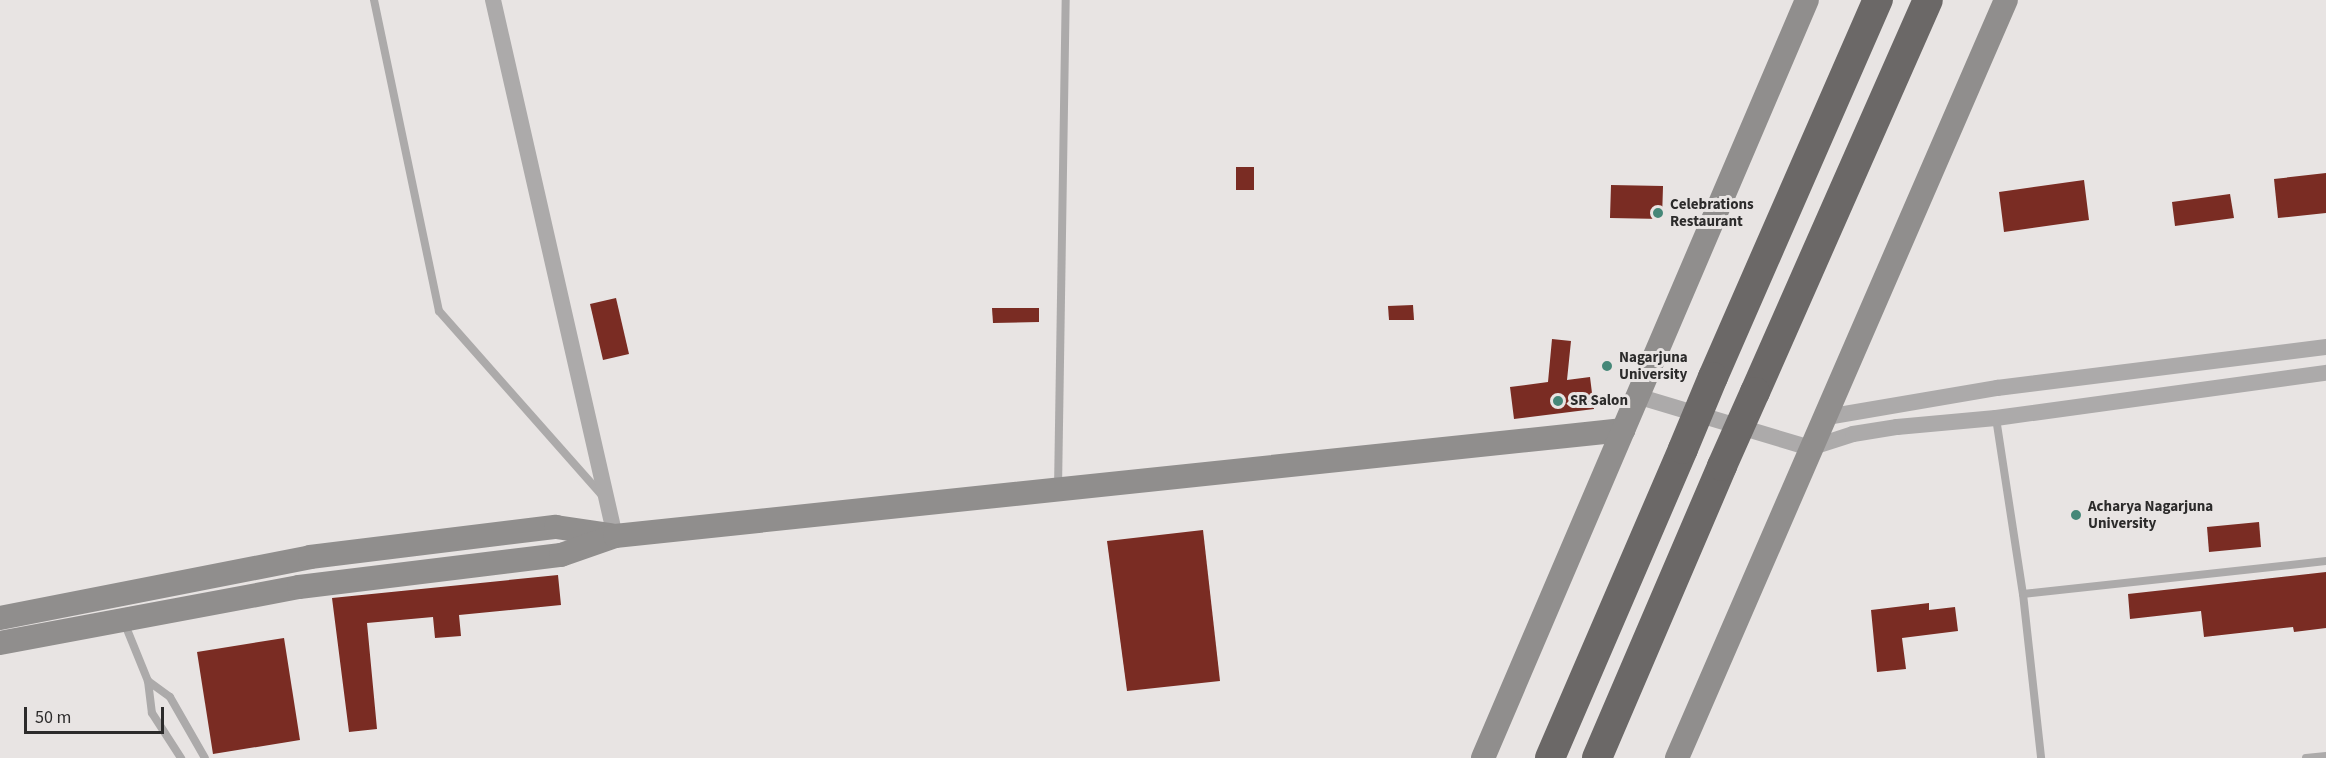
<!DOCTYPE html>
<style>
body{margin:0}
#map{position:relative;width:2326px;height:758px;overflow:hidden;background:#e8e4e3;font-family:"Source Sans 3",sans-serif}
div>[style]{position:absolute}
.building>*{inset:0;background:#7a2c23}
.lane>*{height:8px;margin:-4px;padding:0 4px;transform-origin:4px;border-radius:4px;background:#acaaaa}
.street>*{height:16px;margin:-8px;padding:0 8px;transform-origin:8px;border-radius:8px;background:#acaaaa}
.secondary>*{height:24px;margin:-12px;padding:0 12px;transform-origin:12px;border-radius:12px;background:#908e8d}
.highway>*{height:30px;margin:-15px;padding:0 15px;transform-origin:15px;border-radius:15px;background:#6b6867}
.highway-bridge>*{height:30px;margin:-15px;padding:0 15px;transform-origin:15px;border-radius:15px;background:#6b6867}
.dots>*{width:16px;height:16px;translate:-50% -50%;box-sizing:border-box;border:3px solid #e8e4e3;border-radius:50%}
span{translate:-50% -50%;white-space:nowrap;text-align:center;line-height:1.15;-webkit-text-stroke:6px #e8e4e3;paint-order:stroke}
.poi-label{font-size:15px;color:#2c2b2b;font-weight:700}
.left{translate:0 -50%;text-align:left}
.scale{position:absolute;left:24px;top:707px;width:140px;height:27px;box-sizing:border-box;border:3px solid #2c2b2b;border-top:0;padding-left:8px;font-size:18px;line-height:21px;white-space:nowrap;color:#2c2b2b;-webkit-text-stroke:4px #e8e4e3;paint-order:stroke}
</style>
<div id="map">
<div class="building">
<div style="clip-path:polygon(1236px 167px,1254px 167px,1254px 190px,1236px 190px)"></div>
<div style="clip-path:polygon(2326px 173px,2326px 213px,2278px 218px,2274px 179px)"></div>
<div style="clip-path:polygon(2084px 180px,2089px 220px,2004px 232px,1999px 192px)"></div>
<div style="clip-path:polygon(1611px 185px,1663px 186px,1662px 219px,1610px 218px)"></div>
<div style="clip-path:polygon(2230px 194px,2234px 218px,2175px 226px,2172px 202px)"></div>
<div style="clip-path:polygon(616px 298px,629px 354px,603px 360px,590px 304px)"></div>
<div style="clip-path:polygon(1413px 305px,1414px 320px,1389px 320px,1388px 306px)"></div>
<div style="clip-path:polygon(992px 308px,1039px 308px,1039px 322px,993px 323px)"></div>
<div style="clip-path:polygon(1552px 339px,1571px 341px,1567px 380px,1590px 377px,1594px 409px,1514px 419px,1510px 387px,1548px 382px)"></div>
<div style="clip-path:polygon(2259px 522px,2261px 547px,2209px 552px,2207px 527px)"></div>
<div style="clip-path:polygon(1203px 530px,1220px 681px,1127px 691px,1107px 541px)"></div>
<div style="clip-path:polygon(2326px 572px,2326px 628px,2294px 632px,2293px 627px,2204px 637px,2201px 611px,2130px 619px,2128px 594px)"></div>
<div style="clip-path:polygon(558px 575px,561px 605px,459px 615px,461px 636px,435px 638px,433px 617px,367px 623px,377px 729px,349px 732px,332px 598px)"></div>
<div style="clip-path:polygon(1929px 603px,1929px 610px,1955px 607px,1958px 631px,1902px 638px,1906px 669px,1877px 672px,1871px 610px)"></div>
<div style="clip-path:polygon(284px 638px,300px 740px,213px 754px,197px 652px)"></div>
</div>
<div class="lane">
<div style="left:374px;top:0;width:318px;rotate:78.2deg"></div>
<div style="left:439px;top:311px;width:246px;rotate:48.5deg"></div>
<div style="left:1996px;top:418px;width:178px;rotate:81.3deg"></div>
<div style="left:2023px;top:594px;width:165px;rotate:83.7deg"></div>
<div style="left:1058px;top:489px;width:489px;rotate:-89.1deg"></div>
<div style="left:2023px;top:594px;width:305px;rotate:-6.2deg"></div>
<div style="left:124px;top:622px;width:64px;rotate:67.9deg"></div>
<div style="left:148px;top:681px;width:32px;rotate:83deg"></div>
<div style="left:152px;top:713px;width:54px;rotate:57.2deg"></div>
<div style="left:148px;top:681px;width:27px;rotate:36deg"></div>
<div style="left:170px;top:697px;width:70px;rotate:60.2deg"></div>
<div style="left:2306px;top:758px;width:20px;rotate:-6deg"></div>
</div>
<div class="street">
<div style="left:493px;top:0;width:550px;rotate:77.18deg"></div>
<div style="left:1637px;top:396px;width:181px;rotate:16.7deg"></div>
<div style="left:1810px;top:448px;width:45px;rotate:-18deg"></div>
<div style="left:1853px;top:434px;width:45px;rotate:-9deg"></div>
<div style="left:1897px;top:427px;width:99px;rotate:-5.2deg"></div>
<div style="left:1996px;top:418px;width:333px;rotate:-7.8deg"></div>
<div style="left:1821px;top:418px;width:179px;rotate:-9.7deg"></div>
<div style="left:1997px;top:388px;width:332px;rotate:-7.1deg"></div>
</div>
<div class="secondary">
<div style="left:0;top:618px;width:316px;rotate:-11.1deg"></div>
<div style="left:310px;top:557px;width:248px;rotate:-7deg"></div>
<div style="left:556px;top:527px;width:55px;rotate:8.4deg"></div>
<div style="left:0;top:643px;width:304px;rotate:-10.6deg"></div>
<div style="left:299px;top:587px;width:264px;rotate:-7deg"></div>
<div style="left:561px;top:555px;width:57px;rotate:-19.4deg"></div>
<div style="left:615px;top:536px;width:1014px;rotate:-6deg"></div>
<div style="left:1483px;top:758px;width:824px;rotate:-66.86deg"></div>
<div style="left:1677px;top:758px;width:826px;rotate:-66.54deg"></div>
</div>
<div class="highway">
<div style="left:1713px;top:377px;width:412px;rotate:-66.4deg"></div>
<div style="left:1755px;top:392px;width:428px;rotate:-66.2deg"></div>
<div style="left:1550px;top:758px;width:336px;rotate:-66.7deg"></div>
<div style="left:1597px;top:758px;width:318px;rotate:-66.8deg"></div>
</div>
<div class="highway-bridge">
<div style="left:1683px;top:449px;width:78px;rotate:-67.4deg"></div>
<div style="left:1722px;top:466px;width:81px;rotate:-66deg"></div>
</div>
<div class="dots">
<div style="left:1658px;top:213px;background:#458778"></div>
<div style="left:1607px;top:366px;background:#458778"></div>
<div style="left:1558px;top:401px;background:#458778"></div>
<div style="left:2076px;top:515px;background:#458778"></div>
</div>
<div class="poi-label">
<span class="left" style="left:1670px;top:213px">Celebrations<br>Restaurant</span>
<span class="left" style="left:1619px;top:366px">Nagarjuna<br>University</span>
<span class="left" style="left:1570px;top:401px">SR Salon</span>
<span class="left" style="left:2088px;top:515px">Acharya Nagarjuna<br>University</span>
</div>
<div class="scale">50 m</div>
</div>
